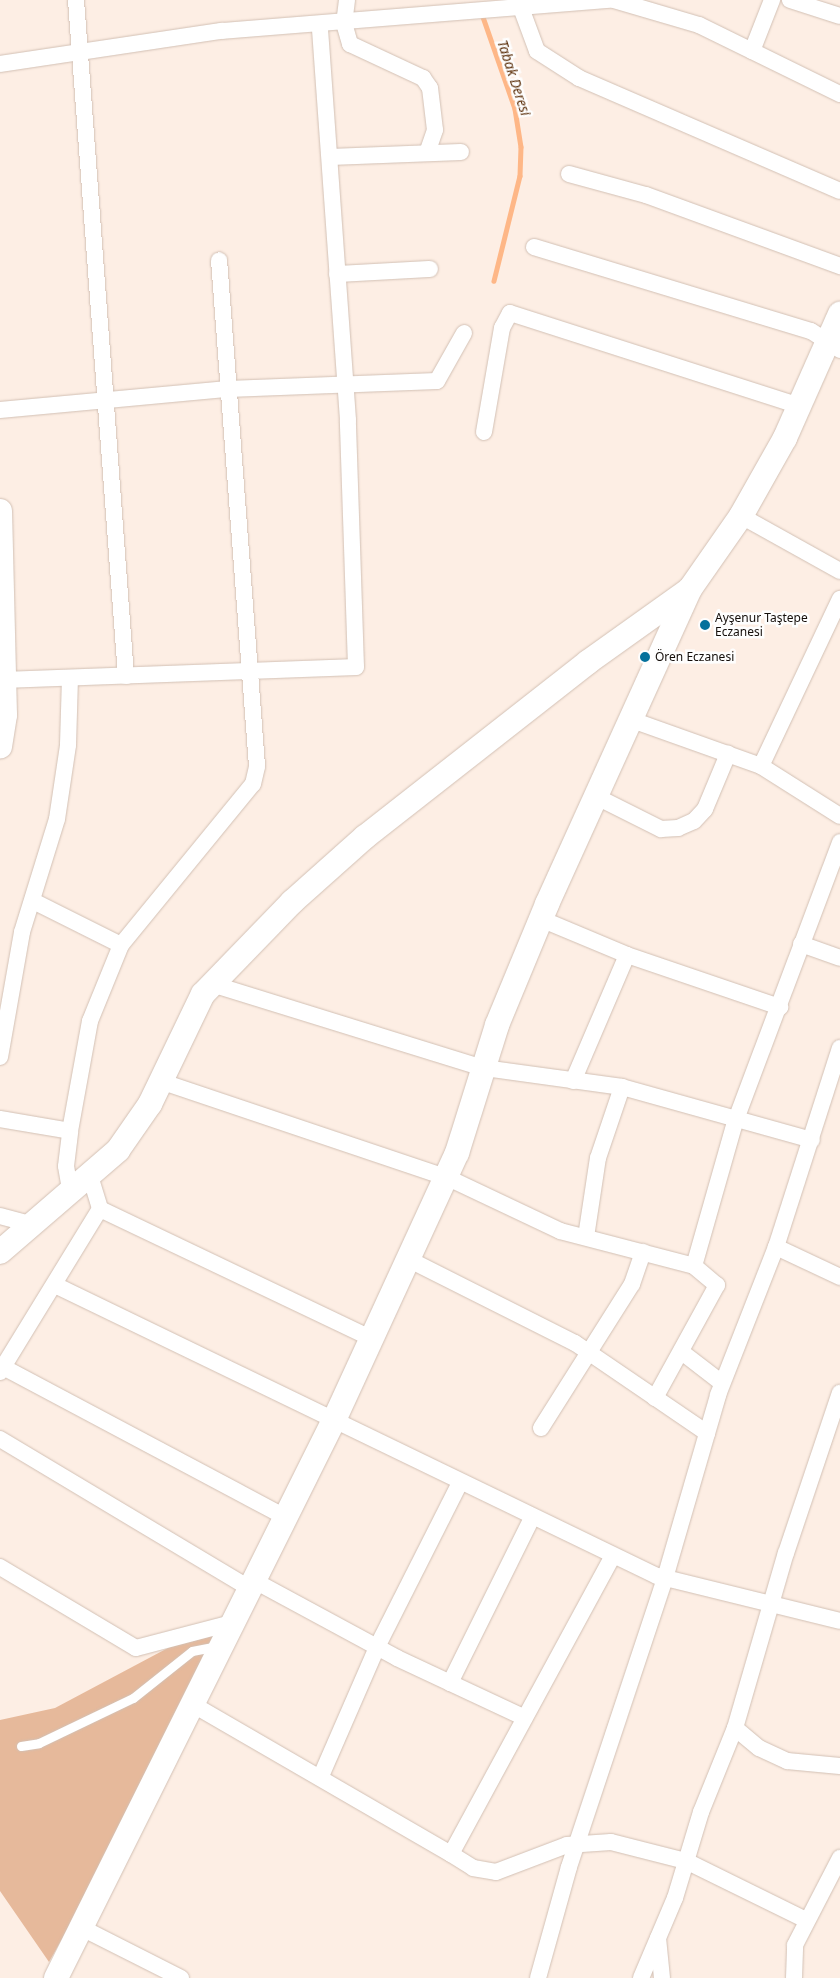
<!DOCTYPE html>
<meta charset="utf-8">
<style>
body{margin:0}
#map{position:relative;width:840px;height:1978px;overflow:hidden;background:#fdeee4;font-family:"Noto Sans",sans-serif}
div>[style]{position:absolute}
.green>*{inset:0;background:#e6b99b}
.stream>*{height:4.5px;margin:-2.25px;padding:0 2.25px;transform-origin:2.25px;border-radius:2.25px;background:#feb787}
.roads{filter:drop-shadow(0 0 1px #d2c0b4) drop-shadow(0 0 1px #d2c0b4)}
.lane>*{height:9px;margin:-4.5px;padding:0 4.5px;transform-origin:4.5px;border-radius:4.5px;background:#fff}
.street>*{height:16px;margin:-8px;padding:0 8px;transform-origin:8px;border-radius:8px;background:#fff}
.secondary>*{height:24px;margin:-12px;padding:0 12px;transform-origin:12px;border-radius:12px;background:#fff}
.dots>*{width:14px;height:14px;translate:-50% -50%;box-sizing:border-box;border:2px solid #fefefe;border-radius:50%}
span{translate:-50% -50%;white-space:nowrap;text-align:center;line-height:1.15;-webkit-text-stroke:5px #fefefe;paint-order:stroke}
.poi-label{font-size:12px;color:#130d09}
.left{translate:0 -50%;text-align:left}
.water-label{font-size:14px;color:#5c300b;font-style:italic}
</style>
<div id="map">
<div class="green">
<div style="clip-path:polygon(217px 1634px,113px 1849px,49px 1962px,0 1891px,0 1720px,55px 1708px,181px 1641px)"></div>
</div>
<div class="stream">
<div style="left:482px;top:14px;width:101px;rotate:70.8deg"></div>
<div style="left:515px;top:109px;width:38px;rotate:81deg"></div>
<div style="left:521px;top:147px;width:29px;rotate:92deg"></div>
<div style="left:520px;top:176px;width:108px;rotate:103.9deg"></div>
</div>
<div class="roads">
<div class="lane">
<div style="left:21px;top:1746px;width:18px;rotate:-9deg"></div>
<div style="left:39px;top:1743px;width:104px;rotate:-25.6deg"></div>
<div style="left:133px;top:1698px;width:75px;rotate:-38.5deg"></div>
<div style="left:192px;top:1651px;width:25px;rotate:-11deg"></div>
</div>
<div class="street">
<div style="left:76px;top:0;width:678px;rotate:85.77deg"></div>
<div style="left:347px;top:0;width:23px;rotate:97deg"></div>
<div style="left:344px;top:23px;width:22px;rotate:74deg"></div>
<div style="left:350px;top:44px;width:81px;rotate:25deg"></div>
<div style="left:423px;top:78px;width:12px;rotate:55deg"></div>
<div style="left:430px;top:88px;width:42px;rotate:83.2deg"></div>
<div style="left:435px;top:130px;width:24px;rotate:109deg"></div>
<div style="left:614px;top:0;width:89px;rotate:16.4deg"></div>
<div style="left:699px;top:25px;width:157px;rotate:26.1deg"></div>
<div style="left:790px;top:0;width:52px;rotate:17.7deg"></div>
<div style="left:520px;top:5px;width:49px;rotate:69.7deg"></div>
<div style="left:537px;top:51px;width:50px;rotate:32.7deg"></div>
<div style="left:579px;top:78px;width:284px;rotate:23.4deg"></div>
<div style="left:752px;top:51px;width:55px;rotate:-68.6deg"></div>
<div style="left:0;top:64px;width:224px;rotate:-8.5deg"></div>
<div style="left:222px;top:31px;width:390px;rotate:-4.6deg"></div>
<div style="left:330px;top:157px;width:131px;rotate:-2.2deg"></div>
<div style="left:569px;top:174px;width:80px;rotate:15.3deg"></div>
<div style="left:646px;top:195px;width:207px;rotate:20.1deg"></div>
<div style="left:534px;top:247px;width:289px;rotate:16.9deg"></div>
<div style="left:811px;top:331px;width:35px;rotate:33deg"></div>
<div style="left:337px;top:274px;width:93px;rotate:-3.1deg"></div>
<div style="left:0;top:410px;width:229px;rotate:-5.3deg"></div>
<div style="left:228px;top:389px;width:209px;rotate:-2.2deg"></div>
<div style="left:437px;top:381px;width:55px;rotate:-60.6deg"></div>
<div style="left:484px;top:432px;width:106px;rotate:-80.2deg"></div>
<div style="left:502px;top:328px;width:17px;rotate:-62deg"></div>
<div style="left:510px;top:313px;width:304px;rotate:17.8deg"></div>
<div style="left:741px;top:516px;width:113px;rotate:29.1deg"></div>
<div style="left:4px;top:680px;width:352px;rotate:-2.1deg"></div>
<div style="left:356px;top:667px;width:247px;rotate:-91.9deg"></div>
<div style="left:348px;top:420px;width:396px;rotate:-94.1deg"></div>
<div style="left:632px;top:720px;width:137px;rotate:19.6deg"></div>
<div style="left:761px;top:766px;width:93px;rotate:32.3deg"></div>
<div style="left:761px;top:766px;width:185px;rotate:-64.7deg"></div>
<div style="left:597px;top:797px;width:72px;rotate:26.6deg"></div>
<div style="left:661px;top:829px;width:17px;rotate:-3deg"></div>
<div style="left:678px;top:828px;width:17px;rotate:-24deg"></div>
<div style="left:694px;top:821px;width:16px;rotate:-47deg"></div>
<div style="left:705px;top:809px;width:60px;rotate:-67.3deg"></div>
<div style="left:33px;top:901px;width:98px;rotate:26.6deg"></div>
<div style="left:541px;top:919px;width:93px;rotate:22.7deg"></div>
<div style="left:627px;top:955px;width:162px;rotate:18.8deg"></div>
<div style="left:801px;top:944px;width:41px;rotate:19.7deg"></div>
<div style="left:212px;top:984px;width:285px;rotate:17.2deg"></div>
<div style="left:484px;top:1068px;width:139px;rotate:7.8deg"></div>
<div style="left:622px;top:1087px;width:197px;rotate:15.6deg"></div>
<div style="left:0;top:1057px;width:127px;rotate:-80deg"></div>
<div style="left:22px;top:932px;width:118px;rotate:-72.8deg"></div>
<div style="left:57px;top:819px;width:75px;rotate:-81.5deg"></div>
<div style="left:68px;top:745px;width:67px;rotate:-88.3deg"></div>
<div style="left:160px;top:1081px;width:302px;rotate:18.6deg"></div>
<div style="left:446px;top:1177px;width:126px;rotate:25.3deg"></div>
<div style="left:560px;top:1231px;width:138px;rotate:14.6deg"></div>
<div style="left:694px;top:1266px;width:30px;rotate:40deg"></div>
<div style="left:717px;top:1285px;width:129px;rotate:118.8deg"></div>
<div style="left:573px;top:1081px;width:137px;rotate:-66.8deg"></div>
<div style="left:0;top:1119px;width:71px;rotate:9.7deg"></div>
<div style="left:91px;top:1179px;width:31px;rotate:73deg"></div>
<div style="left:100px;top:1209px;width:300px;rotate:25.5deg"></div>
<div style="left:70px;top:1189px;width:23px;rotate:-100deg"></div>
<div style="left:66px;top:1166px;width:35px;rotate:-83deg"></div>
<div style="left:70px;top:1131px;width:112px;rotate:-79.7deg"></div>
<div style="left:90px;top:1021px;width:82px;rotate:-67.8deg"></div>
<div style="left:121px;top:945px;width:208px;rotate:-50.7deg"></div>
<div style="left:253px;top:784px;width:18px;rotate:-77deg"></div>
<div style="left:257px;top:766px;width:507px;rotate:-94.29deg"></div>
<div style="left:0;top:1216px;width:31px;rotate:15deg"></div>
<div style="left:586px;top:1237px;width:80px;rotate:-81.4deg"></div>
<div style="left:598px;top:1158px;width:75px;rotate:-71.3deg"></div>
<div style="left:776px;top:1247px;width:71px;rotate:25.1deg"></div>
<div style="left:408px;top:1259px;width:187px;rotate:26.7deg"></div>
<div style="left:575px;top:1343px;width:160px;rotate:34.3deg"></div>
<div style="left:694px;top:1266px;width:150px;rotate:-74.1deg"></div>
<div style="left:735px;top:1122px;width:299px;rotate:-69.4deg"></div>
<div style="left:57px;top:1286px;width:666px;rotate:25.8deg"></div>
<div style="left:657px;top:1576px;width:188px;rotate:13.8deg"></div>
<div style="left:683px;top:1353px;width:49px;rotate:37.6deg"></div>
<div style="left:3px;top:1367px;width:319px;rotate:28deg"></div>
<div style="left:0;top:1372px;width:191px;rotate:-58.5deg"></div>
<div style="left:541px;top:1428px;width:170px;rotate:-57.7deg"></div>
<div style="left:632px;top:1284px;width:34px;rotate:-71deg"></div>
<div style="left:0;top:1439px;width:290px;rotate:30.9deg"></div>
<div style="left:0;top:1567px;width:158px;rotate:30.8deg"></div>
<div style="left:136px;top:1648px;width:98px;rotate:-14.7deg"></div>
<div style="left:253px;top:1580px;width:164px;rotate:28.4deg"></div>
<div style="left:397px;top:1658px;width:141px;rotate:25.1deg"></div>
<div style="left:450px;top:1683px;width:184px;rotate:-63.6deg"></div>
<div style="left:192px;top:1704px;width:299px;rotate:30.1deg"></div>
<div style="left:451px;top:1854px;width:339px;rotate:-61.5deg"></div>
<div style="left:735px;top:1728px;width:31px;rotate:40deg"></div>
<div style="left:759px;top:1748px;width:31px;rotate:25deg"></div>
<div style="left:787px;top:1761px;width:53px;rotate:5.4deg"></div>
<div style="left:321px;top:1776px;width:141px;rotate:-66.5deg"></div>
<div style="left:377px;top:1647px;width:184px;rotate:-63.2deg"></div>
<div style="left:451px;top:1854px;width:26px;rotate:32deg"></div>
<div style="left:473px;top:1868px;width:23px;rotate:10deg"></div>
<div style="left:496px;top:1872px;width:76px;rotate:-20.8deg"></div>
<div style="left:567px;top:1845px;width:44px;rotate:-3.9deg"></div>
<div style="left:611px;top:1842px;width:77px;rotate:14.2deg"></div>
<div style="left:686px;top:1861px;width:134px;rotate:26.2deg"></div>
<div style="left:82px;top:1928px;width:111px;rotate:26.8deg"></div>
<div style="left:658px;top:1938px;width:40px;rotate:84.3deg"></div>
<div style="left:538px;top:1978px;width:115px;rotate:-74.4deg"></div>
<div style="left:569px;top:1867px;width:305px;rotate:-71.6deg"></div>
<div style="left:665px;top:1578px;width:191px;rotate:-73.8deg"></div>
<div style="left:718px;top:1395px;width:159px;rotate:-68.6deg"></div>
<div style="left:776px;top:1247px;width:209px;rotate:-72.2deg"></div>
<div style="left:641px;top:1978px;width:87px;rotate:-67deg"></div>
<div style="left:675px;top:1898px;width:90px;rotate:-73.2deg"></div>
<div style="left:701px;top:1812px;width:91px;rotate:-68deg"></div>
<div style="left:735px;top:1728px;width:182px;rotate:-73.8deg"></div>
<div style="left:786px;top:1553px;width:169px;rotate:-71.4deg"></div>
<div style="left:794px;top:1978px;width:33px;rotate:-88deg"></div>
<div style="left:795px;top:1945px;width:98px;rotate:-62.7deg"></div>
</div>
<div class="secondary">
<div style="left:0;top:511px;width:204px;rotate:88.6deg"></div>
<div style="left:5px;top:715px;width:32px;rotate:99deg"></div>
<div style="left:0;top:1252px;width:156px;rotate:-40.8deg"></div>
<div style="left:118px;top:1150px;width:56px;rotate:-55.2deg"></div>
<div style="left:150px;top:1104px;width:122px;rotate:-64.3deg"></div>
<div style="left:203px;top:994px;width:128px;rotate:-45.9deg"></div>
<div style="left:292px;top:902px;width:98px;rotate:-41.7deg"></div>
<div style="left:365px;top:837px;width:283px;rotate:-38.1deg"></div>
<div style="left:588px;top:662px;width:124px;rotate:-35.5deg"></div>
<div style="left:56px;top:1978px;width:626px;rotate:-63.52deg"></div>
<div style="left:335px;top:1418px;width:292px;rotate:-65.3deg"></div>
<div style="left:457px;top:1153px;width:134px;rotate:-72.6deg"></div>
<div style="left:497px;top:1025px;width:131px;rotate:-67.5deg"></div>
<div style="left:547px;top:904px;width:346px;rotate:-65.6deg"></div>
<div style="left:690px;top:589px;width:89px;rotate:-55.1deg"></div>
<div style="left:741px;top:516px;width:90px;rotate:-60.6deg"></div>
<div style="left:785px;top:438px;width:136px;rotate:-66.1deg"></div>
</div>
</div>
<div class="dots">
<div style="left:705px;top:625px;background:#05719c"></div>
<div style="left:645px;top:657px;background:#05719c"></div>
</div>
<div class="poi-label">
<span class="left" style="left:715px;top:625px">Ayşenur Taştepe<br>Eczanesi</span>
<span class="left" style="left:655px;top:657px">Ören Eczanesi</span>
</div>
<div class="water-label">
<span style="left:514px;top:78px;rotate:72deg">Tabak Deresi</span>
</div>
</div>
